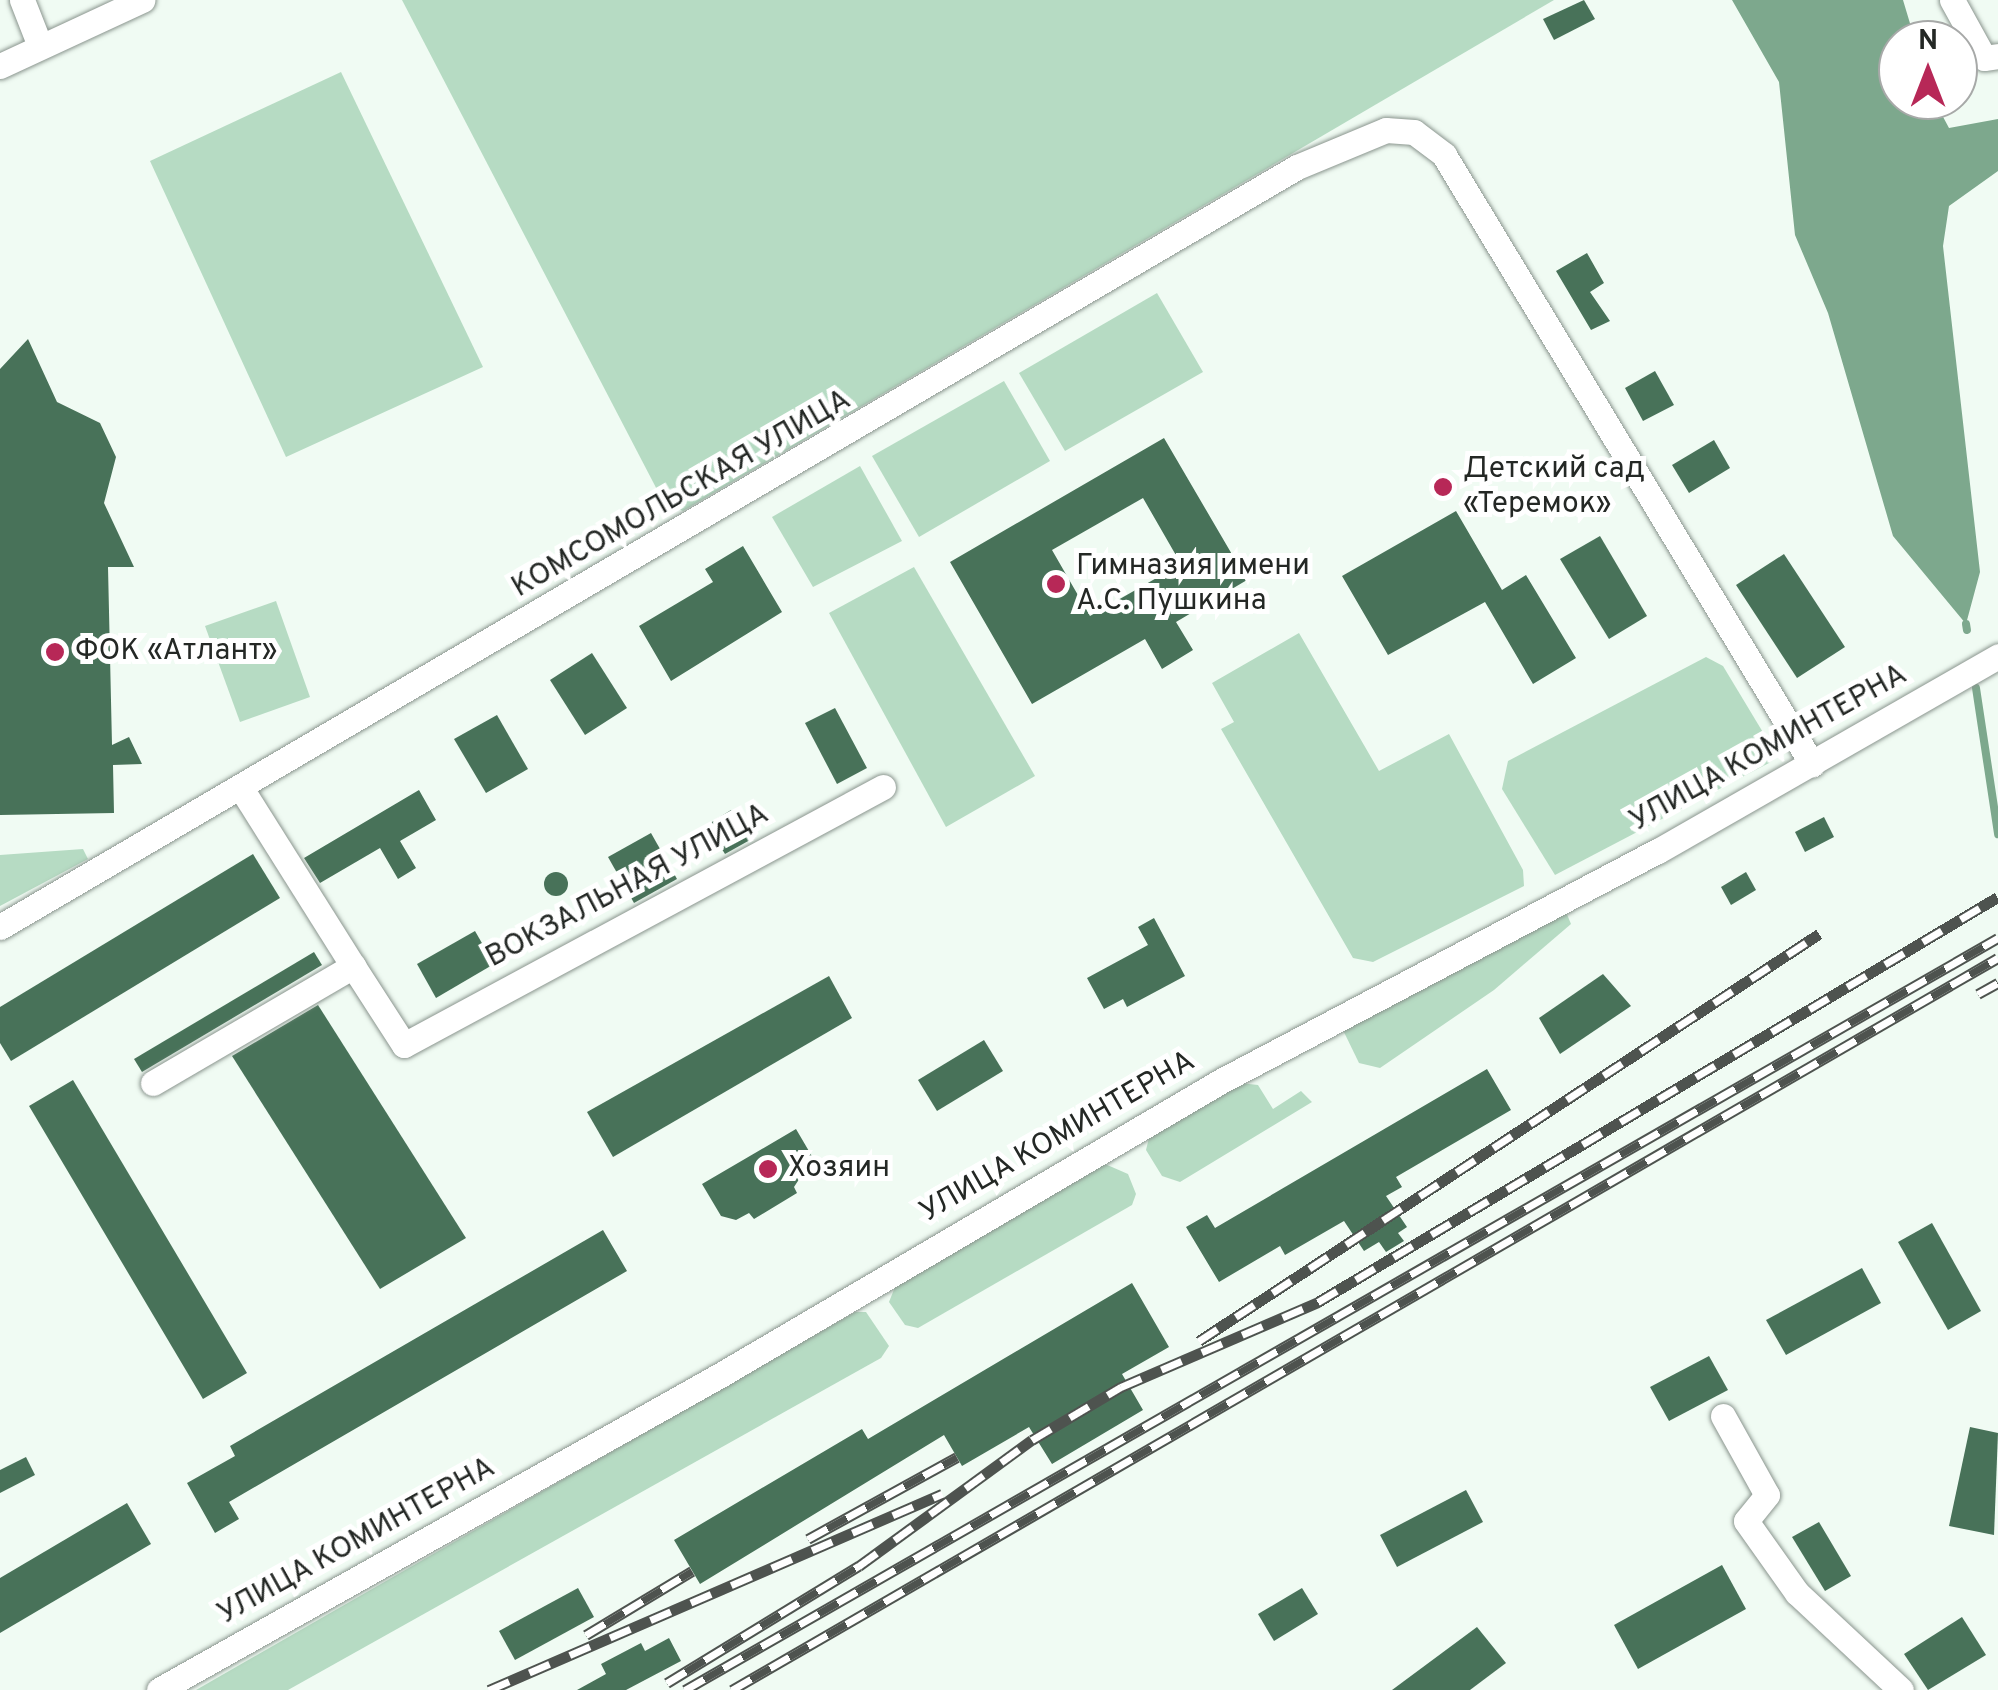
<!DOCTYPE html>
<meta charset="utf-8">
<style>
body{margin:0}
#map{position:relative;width:1998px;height:1690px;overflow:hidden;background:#f0fbf3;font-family:Overpass,sans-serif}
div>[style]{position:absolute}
.green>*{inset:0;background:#b6dbc3}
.water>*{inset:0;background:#7da88d}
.stream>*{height:8px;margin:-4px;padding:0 4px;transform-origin:4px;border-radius:4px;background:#7da88d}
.building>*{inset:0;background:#487259}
.round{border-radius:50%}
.roads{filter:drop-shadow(0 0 2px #8a958e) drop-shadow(0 0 2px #8a958e)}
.minor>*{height:25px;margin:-12.5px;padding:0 12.5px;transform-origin:12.5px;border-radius:12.5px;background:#fff}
.rail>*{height:11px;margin-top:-5.5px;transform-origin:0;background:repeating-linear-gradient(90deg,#fff 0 22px,#4e534f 0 44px);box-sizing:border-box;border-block:2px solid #4e534f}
.dots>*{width:28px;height:28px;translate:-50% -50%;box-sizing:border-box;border:5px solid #fff;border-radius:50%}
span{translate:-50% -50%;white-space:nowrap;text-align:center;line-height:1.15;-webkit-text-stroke:10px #fff;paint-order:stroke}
.poi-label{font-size:30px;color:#242825}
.left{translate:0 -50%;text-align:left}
.street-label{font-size:30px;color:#242825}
.north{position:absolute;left:1878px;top:20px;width:100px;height:100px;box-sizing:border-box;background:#fff;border:2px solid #a7a9a8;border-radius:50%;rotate:0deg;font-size:28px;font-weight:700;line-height:40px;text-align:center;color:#242825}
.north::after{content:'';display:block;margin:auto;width:35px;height:45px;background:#b72857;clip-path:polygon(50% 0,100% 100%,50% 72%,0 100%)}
</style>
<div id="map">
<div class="green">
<div style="clip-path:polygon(402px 0,1554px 0,683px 511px,664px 503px)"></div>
<div style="clip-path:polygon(341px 72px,483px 367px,286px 457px,150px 161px)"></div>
<div style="clip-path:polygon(1157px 293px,1203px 372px,1065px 451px,1019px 373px)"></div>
<div style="clip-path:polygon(1004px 381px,1050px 461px,919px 537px,872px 456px)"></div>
<div style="clip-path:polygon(860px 466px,902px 541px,813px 587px,772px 517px)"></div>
<div style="clip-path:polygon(914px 567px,1035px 776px,946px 827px,829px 613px)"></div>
<div style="clip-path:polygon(276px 601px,310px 697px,240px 722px,205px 626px)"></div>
<div style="clip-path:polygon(1299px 633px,1379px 771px,1449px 734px,1523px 870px,1524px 886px,1373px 962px,1353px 958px,1221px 729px,1234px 722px,1212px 683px)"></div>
<div style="clip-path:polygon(1706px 657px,1723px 666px,1773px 749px,1769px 763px,1555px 875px,1502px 789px,1508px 761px)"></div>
<div style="clip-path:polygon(83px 849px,88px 859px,0 906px,0 855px)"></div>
<div style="clip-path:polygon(1566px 912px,1571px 924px,1494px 990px,1380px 1068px,1359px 1063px,1341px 1026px)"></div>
<div style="clip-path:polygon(1240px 1083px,1258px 1085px,1273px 1109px,1301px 1091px,1312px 1102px,1180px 1182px,1162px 1176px,1146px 1150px,1150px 1134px)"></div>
<div style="clip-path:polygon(1105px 1164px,1128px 1174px,1136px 1194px,1132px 1205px,918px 1328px,905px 1325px,889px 1302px,895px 1287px)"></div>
<div style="clip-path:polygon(855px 1312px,866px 1312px,889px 1346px,881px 1358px,288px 1690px,196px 1690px)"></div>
</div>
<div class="water">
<div style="clip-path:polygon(1732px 0,1903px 0,1915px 40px,1898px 40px,1898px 100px,1934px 100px,1949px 128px,1998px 119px,1998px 171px,1949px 206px,1943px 246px,1980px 572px,1966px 624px,1893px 536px,1828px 313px,1795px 235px,1779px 82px)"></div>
</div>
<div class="stream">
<div style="left:1966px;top:624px;width:6px;rotate:81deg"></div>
<div style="left:1976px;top:688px;width:148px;rotate:81.4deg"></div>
</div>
<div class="building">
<div style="clip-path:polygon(1584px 0,1595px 19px,1554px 40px,1543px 19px)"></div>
<div style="clip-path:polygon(1587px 253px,1604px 283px,1590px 292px,1610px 321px,1591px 330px,1556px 271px)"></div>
<div style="clip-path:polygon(28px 339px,57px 402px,100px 423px,116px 457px,104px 503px,134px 567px,108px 567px,112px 745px,129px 737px,142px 764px,113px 765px,114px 813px,0 815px,0 369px)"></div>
<div style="clip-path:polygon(1655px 371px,1674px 405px,1643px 421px,1625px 388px)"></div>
<div style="clip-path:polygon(evenodd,1164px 438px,1247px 580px,1176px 622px,1193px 650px,1162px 669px,1145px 639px,1032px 704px,950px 562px,1164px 438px,1143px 498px,1181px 564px,1090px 616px,1052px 550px,1143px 498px)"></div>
<div style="clip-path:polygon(1714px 440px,1730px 468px,1689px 493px,1672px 465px)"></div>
<div style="clip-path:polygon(1456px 511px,1502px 590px,1526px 575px,1576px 658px,1533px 684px,1485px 602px,1388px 655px,1342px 576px)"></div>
<div style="clip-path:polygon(1600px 536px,1647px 616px,1609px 639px,1560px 559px)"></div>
<div style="clip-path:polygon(743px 546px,782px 612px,671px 681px,639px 626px,713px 582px,705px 569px)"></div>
<div style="clip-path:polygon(1784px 554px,1845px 647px,1797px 678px,1736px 585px)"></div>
<div style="clip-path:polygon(592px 653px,627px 708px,585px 735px,550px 680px)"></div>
<div style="clip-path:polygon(835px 708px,867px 768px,837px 784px,805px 723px)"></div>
<div style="clip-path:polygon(497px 715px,528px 769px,486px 793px,454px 739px)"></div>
<div style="clip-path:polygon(419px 790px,436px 820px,400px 841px,416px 868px,398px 879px,380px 848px,320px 883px,304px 858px)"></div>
<div style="clip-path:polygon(731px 810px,750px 840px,725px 854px,707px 825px)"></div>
<div style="clip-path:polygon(1824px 817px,1834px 837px,1805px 852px,1795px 832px)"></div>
<div style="clip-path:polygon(651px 833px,677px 879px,634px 903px,608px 857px)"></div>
<div style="clip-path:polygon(253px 854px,280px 898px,11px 1061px,0 1043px,0 1007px)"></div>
<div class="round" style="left:544px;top:872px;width:24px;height:24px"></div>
<div style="clip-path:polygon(1746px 872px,1756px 890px,1731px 905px,1721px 887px)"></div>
<div style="clip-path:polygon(1154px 918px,1185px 976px,1127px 1007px,1123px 999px,1104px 1009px,1087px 978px,1148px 945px,1138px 927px)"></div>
<div style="clip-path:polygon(475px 931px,494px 964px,436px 998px,417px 964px)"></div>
<div style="clip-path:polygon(314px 952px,322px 965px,142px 1072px,134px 1059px)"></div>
<div style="clip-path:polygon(1603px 974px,1631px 1006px,1560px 1054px,1539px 1018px)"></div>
<div style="clip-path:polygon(829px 976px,852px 1018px,613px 1157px,587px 1112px)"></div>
<div style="clip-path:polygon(318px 1005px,466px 1238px,380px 1289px,232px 1056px)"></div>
<div style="clip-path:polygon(984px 1040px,1003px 1071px,937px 1111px,918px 1080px)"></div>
<div style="clip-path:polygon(1487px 1069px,1511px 1110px,1396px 1177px,1402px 1187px,1386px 1196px,1407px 1227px,1398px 1233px,1404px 1241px,1386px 1252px,1379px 1242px,1364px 1251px,1344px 1221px,1285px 1255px,1280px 1246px,1219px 1282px,1186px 1227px,1207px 1215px,1215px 1228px)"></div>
<div style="clip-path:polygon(73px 1080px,247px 1373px,203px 1399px,29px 1106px)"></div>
<div style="clip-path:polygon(796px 1129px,813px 1158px,794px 1187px,797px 1193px,754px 1219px,749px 1213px,736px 1220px,721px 1216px,702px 1184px)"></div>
<div style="clip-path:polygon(1932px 1223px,1981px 1311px,1948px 1330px,1898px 1242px)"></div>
<div style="clip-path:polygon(603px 1230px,627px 1271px,229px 1502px,239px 1519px,215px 1533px,187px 1483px,235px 1456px,230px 1446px)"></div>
<div style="clip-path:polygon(1862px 1268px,1881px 1303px,1786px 1355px,1766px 1320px)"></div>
<div style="clip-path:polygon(1132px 1283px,1169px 1347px,1122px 1374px,1143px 1410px,1052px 1464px,1029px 1427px,962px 1466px,944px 1435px,700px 1584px,674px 1540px,862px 1429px,868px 1439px)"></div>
<div style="clip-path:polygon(1709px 1356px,1728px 1390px,1669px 1421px,1650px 1387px)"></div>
<div style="clip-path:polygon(1970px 1427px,1998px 1433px,1994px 1535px,1949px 1526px)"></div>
<div style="clip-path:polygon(26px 1457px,35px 1475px,0 1493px,0 1470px)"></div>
<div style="clip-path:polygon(1466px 1490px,1483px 1522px,1397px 1567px,1380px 1535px)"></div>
<div style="clip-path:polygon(127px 1503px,151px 1544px,0 1633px,0 1578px)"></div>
<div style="clip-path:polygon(1819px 1522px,1851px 1576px,1825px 1591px,1792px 1537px)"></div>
<div style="clip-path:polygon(1722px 1565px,1746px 1609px,1638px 1669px,1614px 1625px)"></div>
<div style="clip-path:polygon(578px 1588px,594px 1617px,515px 1660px,499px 1631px)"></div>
<div style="clip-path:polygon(1302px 1588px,1318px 1614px,1274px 1641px,1258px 1614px)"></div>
<div style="clip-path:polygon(1962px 1617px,1986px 1655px,1928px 1690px,1904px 1654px)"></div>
<div style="clip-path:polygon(1477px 1627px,1506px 1663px,1470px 1690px,1392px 1690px)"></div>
<div style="clip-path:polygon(669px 1638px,681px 1661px,626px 1690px,577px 1690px,606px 1674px,601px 1664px,641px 1643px,645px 1651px)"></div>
</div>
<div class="roads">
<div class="minor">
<div style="left:22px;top:0;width:49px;rotate:68.6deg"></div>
<div style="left:1952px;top:0;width:66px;rotate:61.1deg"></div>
<div style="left:1984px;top:58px;width:14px;rotate:-8deg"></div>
<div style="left:0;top:66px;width:157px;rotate:-24.9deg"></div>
<div style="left:0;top:927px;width:1503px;rotate:-30.37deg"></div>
<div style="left:1297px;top:167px;width:96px;rotate:-22.6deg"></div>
<div style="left:1386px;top:130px;width:28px;rotate:4deg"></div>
<div style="left:1414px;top:132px;width:38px;rotate:37deg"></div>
<div style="left:1444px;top:155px;width:712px;rotate:58.86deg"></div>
<div style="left:353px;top:966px;width:94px;rotate:57.2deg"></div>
<div style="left:404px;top:1045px;width:544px;rotate:-28.31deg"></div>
<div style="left:153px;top:1083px;width:232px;rotate:-30.3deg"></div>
<div style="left:353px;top:966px;width:208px;rotate:-122.2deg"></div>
<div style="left:1723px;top:1416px;width:90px;rotate:60.9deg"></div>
<div style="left:1767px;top:1495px;width:33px;rotate:129deg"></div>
<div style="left:1746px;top:1521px;width:88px;rotate:54.7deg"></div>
<div style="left:1797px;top:1593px;width:142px;rotate:43deg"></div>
<div style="left:159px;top:1690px;width:646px;rotate:-29.3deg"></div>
<div style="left:722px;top:1374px;width:579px;rotate:-30.42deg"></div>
<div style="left:1221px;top:1081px;width:494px;rotate:-27.8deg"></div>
<div style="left:1658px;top:851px;width:392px;rotate:-29.8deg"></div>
</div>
</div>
<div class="rail">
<div style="left:1978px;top:994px;width:23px;rotate:-29deg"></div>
<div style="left:1199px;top:1341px;width:742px;rotate:-33.28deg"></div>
<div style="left:808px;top:1539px;width:170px;rotate:-28.8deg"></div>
<div style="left:586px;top:1635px;width:124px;rotate:-31.1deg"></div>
<div style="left:667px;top:1683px;width:225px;rotate:-31.4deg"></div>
<div style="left:859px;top:1566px;width:214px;rotate:-36.1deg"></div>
<div style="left:1032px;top:1440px;width:104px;rotate:-30.8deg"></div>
<div style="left:1121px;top:1387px;width:215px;rotate:-23.3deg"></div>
<div style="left:1318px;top:1302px;width:791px;rotate:-30.78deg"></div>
<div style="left:489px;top:1690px;width:494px;rotate:-23.4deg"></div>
<div style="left:685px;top:1690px;width:1513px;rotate:-29.8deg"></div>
<div style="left:732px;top:1690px;width:1462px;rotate:-30.04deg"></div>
</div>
<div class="dots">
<div style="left:1443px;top:487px;background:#b72857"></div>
<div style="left:1056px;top:584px;background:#b72857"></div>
<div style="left:55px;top:652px;background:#b72857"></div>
<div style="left:768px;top:1169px;background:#b72857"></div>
</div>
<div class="poi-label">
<span class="left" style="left:1463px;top:487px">Детский сад<br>«Теремок»</span>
<span class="left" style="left:1076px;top:584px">Гимназия имени<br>А.С. Пушкина</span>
<span class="left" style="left:75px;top:652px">ФОК «Атлант»</span>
<span class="left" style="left:788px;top:1169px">Хозяин</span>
</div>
<div class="street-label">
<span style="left:682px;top:495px;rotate:-30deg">КОМСОМОЛЬСКАЯ УЛИЦА</span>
<span style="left:1769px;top:749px;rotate:-29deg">УЛИЦА КОМИНТЕРНА</span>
<span style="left:628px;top:887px;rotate:-28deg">ВОКЗАЛЬНАЯ УЛИЦА</span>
<span style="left:1058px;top:1138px;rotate:-30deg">УЛИЦА КОМИНТЕРНА</span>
<span style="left:357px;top:1542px;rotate:-29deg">УЛИЦА КОМИНТЕРНА</span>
</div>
<div class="north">N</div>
</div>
